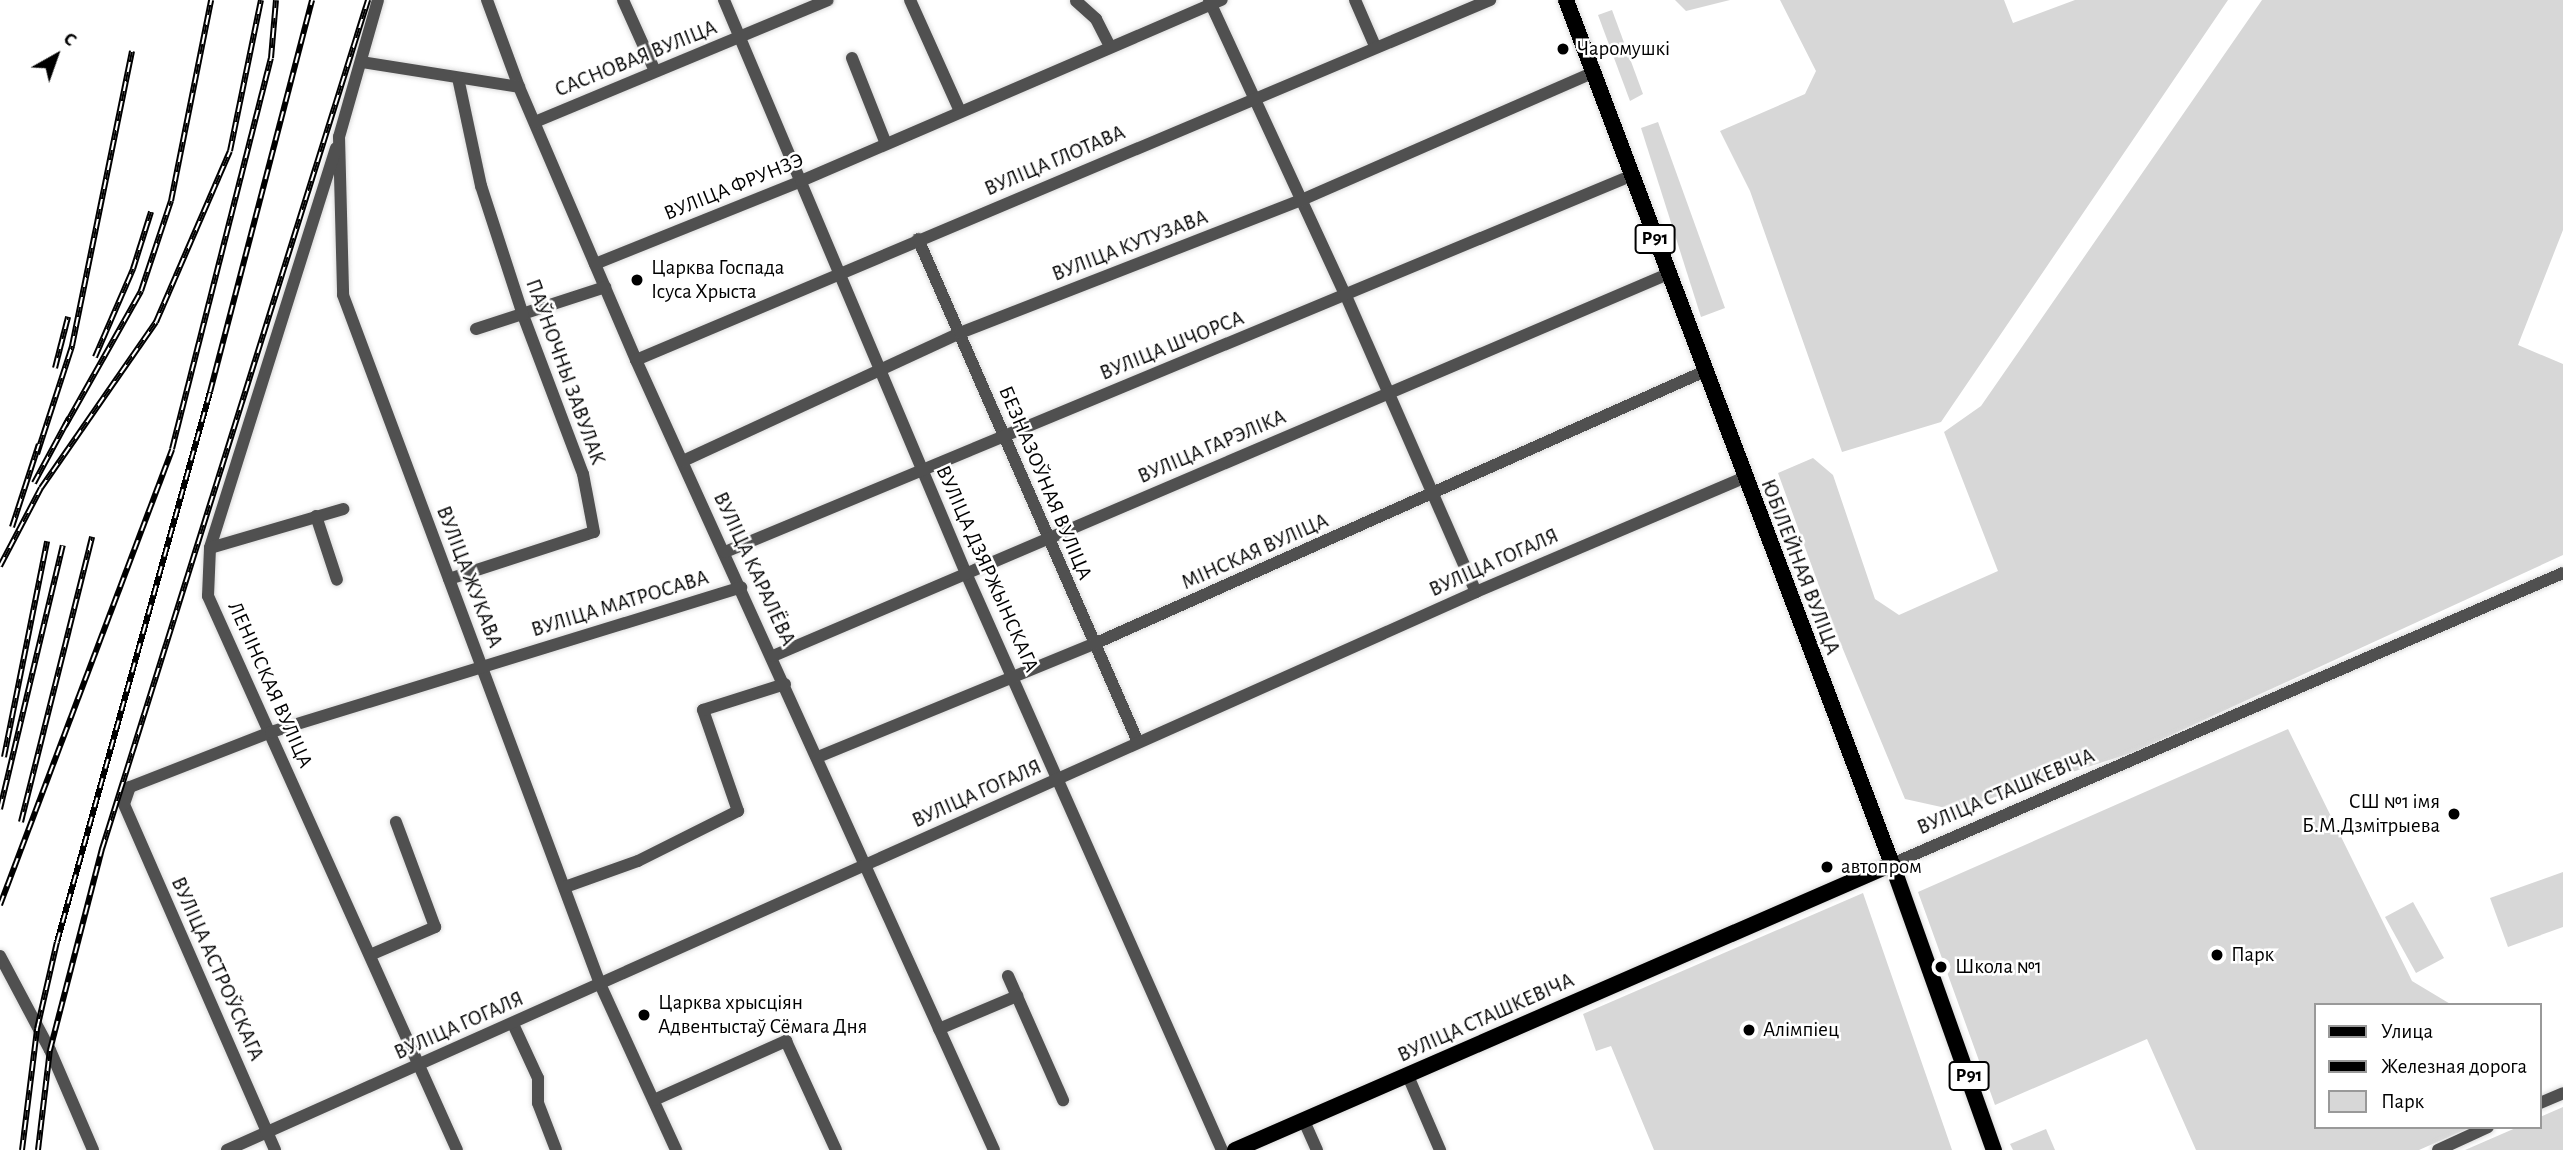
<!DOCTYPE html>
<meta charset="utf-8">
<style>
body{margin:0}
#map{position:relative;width:2563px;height:1150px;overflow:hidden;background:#fff;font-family:"Alegreya Sans",sans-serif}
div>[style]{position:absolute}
.green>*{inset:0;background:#d7d7d7}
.roads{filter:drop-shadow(0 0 2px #dbdbdb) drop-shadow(0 0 2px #dbdbdb)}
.minor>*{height:12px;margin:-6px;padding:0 6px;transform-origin:6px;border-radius:6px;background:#505050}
.major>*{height:16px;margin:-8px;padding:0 8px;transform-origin:8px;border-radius:8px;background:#000}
.rail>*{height:6px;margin-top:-3px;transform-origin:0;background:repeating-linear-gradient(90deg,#fff 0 10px,#000 0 20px);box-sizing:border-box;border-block:2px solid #000}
.dots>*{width:19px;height:19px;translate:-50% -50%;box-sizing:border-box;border:4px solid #fff;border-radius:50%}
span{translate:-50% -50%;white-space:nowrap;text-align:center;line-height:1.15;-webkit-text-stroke:5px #fff;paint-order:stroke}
.shield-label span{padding:2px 5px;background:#fff;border:2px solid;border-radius:5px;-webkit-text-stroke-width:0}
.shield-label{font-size:19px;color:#000;font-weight:700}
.poi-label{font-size:21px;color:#000}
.left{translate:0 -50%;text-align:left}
.right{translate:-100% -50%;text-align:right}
.street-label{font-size:21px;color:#000}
.legend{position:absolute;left:2314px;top:1003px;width:228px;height:126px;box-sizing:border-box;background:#fff;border:2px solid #999;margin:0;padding:9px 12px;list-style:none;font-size:21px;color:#000}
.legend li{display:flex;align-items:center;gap:14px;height:35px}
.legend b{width:35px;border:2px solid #999}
.north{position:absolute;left:21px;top:21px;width:70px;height:70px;-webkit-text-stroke:5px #fff;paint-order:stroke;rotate:40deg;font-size:19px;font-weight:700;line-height:28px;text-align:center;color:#000}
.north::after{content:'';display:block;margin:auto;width:24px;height:32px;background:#000;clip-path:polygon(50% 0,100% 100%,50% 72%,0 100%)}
</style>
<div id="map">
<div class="green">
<div style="clip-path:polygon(1675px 0,1730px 0,1686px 11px)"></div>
<div style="clip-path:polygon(1780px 0,2004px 0,2013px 23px,2075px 0,2228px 0,1941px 422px,1842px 452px,1750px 191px,1720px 131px,1805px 94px,1816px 71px)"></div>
<div style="clip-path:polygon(2262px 0,2563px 0,2563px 230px,2518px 345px,2563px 364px,2563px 555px,2134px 752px,1955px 810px,1905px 799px,1835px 630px,1778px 473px,1813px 458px,1833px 475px,1875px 599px,1899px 615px,1998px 571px,1944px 432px,1981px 406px)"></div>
<div style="clip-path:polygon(1612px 10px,1643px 94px,1630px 101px,1598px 15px)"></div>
<div style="clip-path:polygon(1658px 122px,1725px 308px,1701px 317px,1641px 128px)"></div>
<div style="clip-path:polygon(2288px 729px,2412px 981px,2452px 1005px,2316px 1005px,2316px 1127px,2471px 1127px,2419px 1150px,2196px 1150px,2147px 1039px,1995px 1105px,1918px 892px)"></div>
<div style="clip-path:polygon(2563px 872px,2563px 927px,2508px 947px,2490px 898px)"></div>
<div style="clip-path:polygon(1863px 893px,1952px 1150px,1654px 1150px,1611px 1046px,1596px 1051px,1583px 1014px)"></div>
<div style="clip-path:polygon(2413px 902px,2444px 958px,2416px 973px,2385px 917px)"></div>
<div style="clip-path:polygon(2563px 1107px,2563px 1150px,2465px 1150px,2518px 1127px,2540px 1127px,2540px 1117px)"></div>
<div style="clip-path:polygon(2046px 1129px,2055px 1150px,2013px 1150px,2010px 1144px)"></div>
</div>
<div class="roads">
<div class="minor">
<div style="left:378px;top:0;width:142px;rotate:105.9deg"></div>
<div style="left:339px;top:137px;width:158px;rotate:88.5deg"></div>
<div style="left:343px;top:295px;width:735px;rotate:69.54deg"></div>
<div style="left:600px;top:984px;width:183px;rotate:65.4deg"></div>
<div style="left:487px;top:0;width:93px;rotate:69.8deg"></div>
<div style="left:519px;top:87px;width:297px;rotate:66.8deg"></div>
<div style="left:636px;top:360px;width:867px;rotate:65.62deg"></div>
<div style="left:623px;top:0;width:76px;rotate:65.8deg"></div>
<div style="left:724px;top:0;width:620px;rotate:67.12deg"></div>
<div style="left:965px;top:571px;width:633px;rotate:66.07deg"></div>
<div style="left:910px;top:0;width:122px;rotate:65.8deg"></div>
<div style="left:1209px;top:0;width:326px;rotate:65.2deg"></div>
<div style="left:1346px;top:296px;width:323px;rotate:66.3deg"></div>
<div style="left:1355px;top:0;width:50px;rotate:66.5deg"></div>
<div style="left:1076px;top:1px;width:27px;rotate:42deg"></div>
<div style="left:1096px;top:19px;width:31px;rotate:63deg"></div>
<div style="left:852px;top:58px;width:92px;rotate:68.4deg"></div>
<div style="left:362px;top:62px;width:159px;rotate:9deg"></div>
<div style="left:535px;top:122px;width:317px;rotate:-22.6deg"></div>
<div style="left:336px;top:148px;width:419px;rotate:107.5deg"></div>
<div style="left:210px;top:548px;width:48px;rotate:92.4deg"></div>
<div style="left:208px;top:596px;width:607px;rotate:65.8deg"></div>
<div style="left:918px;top:239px;width:549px;rotate:66.38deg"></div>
<div style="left:595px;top:264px;width:222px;rotate:-21.9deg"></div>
<div style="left:801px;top:181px;width:458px;rotate:-23.3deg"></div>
<div style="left:476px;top:329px;width:136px;rotate:-18deg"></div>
<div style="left:636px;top:360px;width:927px;rotate:-22.86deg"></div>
<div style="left:683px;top:461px;width:305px;rotate:-24.8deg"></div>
<div style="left:960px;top:333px;width:364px;rotate:-21.3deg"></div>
<div style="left:1299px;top:201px;width:322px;rotate:-23.6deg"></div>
<div style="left:316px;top:516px;width:67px;rotate:71.8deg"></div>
<div style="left:210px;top:548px;width:139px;rotate:-16.3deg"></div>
<div style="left:725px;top:552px;width:983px;rotate:-22.55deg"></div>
<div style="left:449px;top:579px;width:152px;rotate:-18deg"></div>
<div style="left:594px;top:532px;width:59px;rotate:-100.7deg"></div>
<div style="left:583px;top:474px;width:170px;rotate:-110.7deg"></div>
<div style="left:523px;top:315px;width:136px;rotate:-108deg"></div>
<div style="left:481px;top:186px;width:110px;rotate:-102deg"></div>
<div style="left:773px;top:656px;width:973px;rotate:-23.11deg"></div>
<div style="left:818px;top:757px;width:298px;rotate:-22.3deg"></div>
<div style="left:1094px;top:644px;width:667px;rotate:-24.07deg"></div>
<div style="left:1892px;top:864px;width:731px;rotate:-23.45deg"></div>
<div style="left:565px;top:887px;width:77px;rotate:-19.6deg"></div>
<div style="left:638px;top:861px;width:112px;rotate:-26.6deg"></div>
<div style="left:738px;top:811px;width:107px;rotate:-109.1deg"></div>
<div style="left:703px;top:710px;width:86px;rotate:-17.6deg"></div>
<div style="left:370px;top:955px;width:71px;rotate:-23.3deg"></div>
<div style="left:435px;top:927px;width:112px;rotate:-110.4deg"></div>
<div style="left:0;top:956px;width:106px;rotate:62deg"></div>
<div style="left:50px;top:1050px;width:109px;rotate:66.7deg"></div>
<div style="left:1008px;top:976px;width:136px;rotate:66.1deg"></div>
<div style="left:513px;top:1024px;width:60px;rotate:65.2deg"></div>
<div style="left:538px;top:1078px;width:25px;rotate:90deg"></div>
<div style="left:538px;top:1103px;width:50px;rotate:69deg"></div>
<div style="left:939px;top:1029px;width:85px;rotate:-22.9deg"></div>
<div style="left:1408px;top:1076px;width:81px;rotate:66.6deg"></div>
<div style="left:654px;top:1100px;width:145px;rotate:-24.1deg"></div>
<div style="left:786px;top:1041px;width:120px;rotate:65.4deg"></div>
<div style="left:2540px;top:1103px;width:25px;rotate:-23deg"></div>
<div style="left:1304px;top:1121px;width:32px;rotate:66deg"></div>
<div style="left:227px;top:1150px;width:1368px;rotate:-24.07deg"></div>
<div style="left:1476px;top:592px;width:290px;rotate:-23.1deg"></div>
<div style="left:275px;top:1150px;width:378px;rotate:-113.6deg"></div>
<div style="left:124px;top:804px;width:18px;rotate:-71deg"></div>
<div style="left:130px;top:787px;width:151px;rotate:-21.3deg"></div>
<div style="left:271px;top:732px;width:492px;rotate:-17.1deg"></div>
<div style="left:2438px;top:1150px;width:55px;rotate:-24.7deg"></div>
</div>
<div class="major">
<div style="left:1566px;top:0;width:923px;rotate:69.33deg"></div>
<div style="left:1892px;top:864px;width:304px;rotate:70.4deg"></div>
<div style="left:1235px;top:1150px;width:717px;rotate:-23.52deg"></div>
</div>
</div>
<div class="rail">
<div style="left:95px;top:357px;width:96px;rotate:-66.6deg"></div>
<div style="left:133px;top:269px;width:60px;rotate:-72.5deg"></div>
<div style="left:55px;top:368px;width:53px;rotate:-75.7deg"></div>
<div style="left:65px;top:426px;width:155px;rotate:-60.6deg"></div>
<div style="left:141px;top:291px;width:95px;rotate:-71.6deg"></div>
<div style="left:171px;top:201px;width:205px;rotate:-78.7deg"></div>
<div style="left:37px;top:454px;width:114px;rotate:-72deg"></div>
<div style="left:72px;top:346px;width:301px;rotate:-78.5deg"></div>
<div style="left:34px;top:483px;width:74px;rotate:-61.7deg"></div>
<div style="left:12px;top:527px;width:87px;rotate:-72deg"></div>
<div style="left:0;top:566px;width:88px;rotate:-62.3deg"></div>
<div style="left:41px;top:488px;width:202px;rotate:-55.3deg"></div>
<div style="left:156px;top:322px;width:186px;rotate:-66.6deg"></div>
<div style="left:230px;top:151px;width:154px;rotate:-78.4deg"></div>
<div style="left:4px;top:757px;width:220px;rotate:-78.7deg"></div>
<div style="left:0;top:809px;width:271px;rotate:-76.6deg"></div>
<div style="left:21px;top:822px;width:294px;rotate:-76deg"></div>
<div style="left:0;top:905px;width:487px;rotate:-69.3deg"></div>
<div style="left:172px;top:449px;width:403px;rotate:-75.8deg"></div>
<div style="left:271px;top:58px;width:58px;rotate:-85.1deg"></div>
<div style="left:22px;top:1150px;width:122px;rotate:-82.9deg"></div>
<div style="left:37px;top:1029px;width:89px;rotate:-77.1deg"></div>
<div style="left:57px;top:942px;width:571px;rotate:-74.45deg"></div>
<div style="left:210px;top:392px;width:405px;rotate:-75.4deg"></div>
<div style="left:38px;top:1150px;width:101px;rotate:-83.2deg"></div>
<div style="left:50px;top:1050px;width:208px;rotate:-75.5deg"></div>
<div style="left:102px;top:849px;width:890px;rotate:-72.6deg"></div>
</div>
<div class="dots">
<div style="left:1563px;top:49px;background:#000"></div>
<div style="left:637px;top:280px;background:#000"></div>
<div style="left:2454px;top:814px;background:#000"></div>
<div style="left:1827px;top:867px;background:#000"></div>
<div style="left:2217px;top:955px;background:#000"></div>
<div style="left:1941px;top:967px;background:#000"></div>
<div style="left:644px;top:1015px;background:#000"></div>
<div style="left:1749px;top:1030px;background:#000"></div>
</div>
<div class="shield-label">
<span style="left:1655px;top:239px">Р91</span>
<span style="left:1969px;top:1076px">Р91</span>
</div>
<div class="poi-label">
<span class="left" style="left:1577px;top:49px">Чаромушкі</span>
<span class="left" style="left:651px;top:280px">Царква Госпада<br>Ісуса Хрыста</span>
<span class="right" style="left:2440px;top:814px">СШ №1 імя<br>Б.М.Дзмітрыева</span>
<span class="left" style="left:1841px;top:867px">автопром</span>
<span class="left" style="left:2231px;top:955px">Парк</span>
<span class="left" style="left:1955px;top:967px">Школа №1</span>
<span class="left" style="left:658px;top:1015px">Царква хрысціян<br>Адвентыстаў Сёмага Дня</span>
<span class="left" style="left:1763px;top:1030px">Алімпіец</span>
</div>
<div class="street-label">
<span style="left:636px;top:59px;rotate:-22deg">САСНОВАЯ ВУЛІЦА</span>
<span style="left:1055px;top:161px;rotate:-23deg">ВУЛІЦА ГЛОТАВА</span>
<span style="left:734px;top:187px;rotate:-22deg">ВУЛІЦА ФРУНЗЭ</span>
<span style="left:1130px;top:246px;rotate:-21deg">ВУЛІЦА КУТУЗАВА</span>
<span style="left:1172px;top:346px;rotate:-22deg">ВУЛІЦА ШЧОРСА</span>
<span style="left:565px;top:372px;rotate:70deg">ПАЎНОЧНЫ ЗАВУЛАК</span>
<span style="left:1212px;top:447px;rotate:-23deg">ВУЛІЦА ГАРЭЛІКА</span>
<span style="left:1045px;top:483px;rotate:67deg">БЕЗНАЗОЎНАЯ ВУЛІЦА</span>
<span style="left:1255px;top:552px;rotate:-24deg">МІНСКАЯ ВУЛІЦА</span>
<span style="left:1494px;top:563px;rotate:-24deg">ВУЛІЦА ГОГАЛЯ</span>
<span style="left:1800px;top:567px;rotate:69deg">ЮБІЛЕЙНАЯ ВУЛІЦА</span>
<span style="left:754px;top:569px;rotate:65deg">ВУЛІЦА КАРАЛЁВА</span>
<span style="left:987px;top:569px;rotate:66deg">ВУЛІЦА ДЗЯРЖЫНСКАГА</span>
<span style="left:469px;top:577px;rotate:69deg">ВУЛІЦА ЖУКАВА</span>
<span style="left:620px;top:604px;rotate:-17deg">ВУЛІЦА МАТРОСАВА</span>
<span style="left:270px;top:685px;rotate:66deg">ЛЕНІНСКАЯ ВУЛІЦА</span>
<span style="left:2006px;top:792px;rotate:-23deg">ВУЛІЦА СТАШКЕВІЧА</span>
<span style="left:977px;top:794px;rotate:-24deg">ВУЛІЦА ГОГАЛЯ</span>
<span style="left:217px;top:969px;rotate:66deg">ВУЛІЦА АСТРОЎСКАГА</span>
<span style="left:1486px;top:1018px;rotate:-24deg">ВУЛІЦА СТАШКЕВІЧА</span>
<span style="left:459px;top:1026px;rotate:-24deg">ВУЛІЦА ГОГАЛЯ</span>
</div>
<ul class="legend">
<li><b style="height:9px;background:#000"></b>Улица</li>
<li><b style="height:9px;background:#000"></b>Железная дорога</li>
<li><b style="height:19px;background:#d7d7d7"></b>Парк</li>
</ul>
<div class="north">С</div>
</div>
